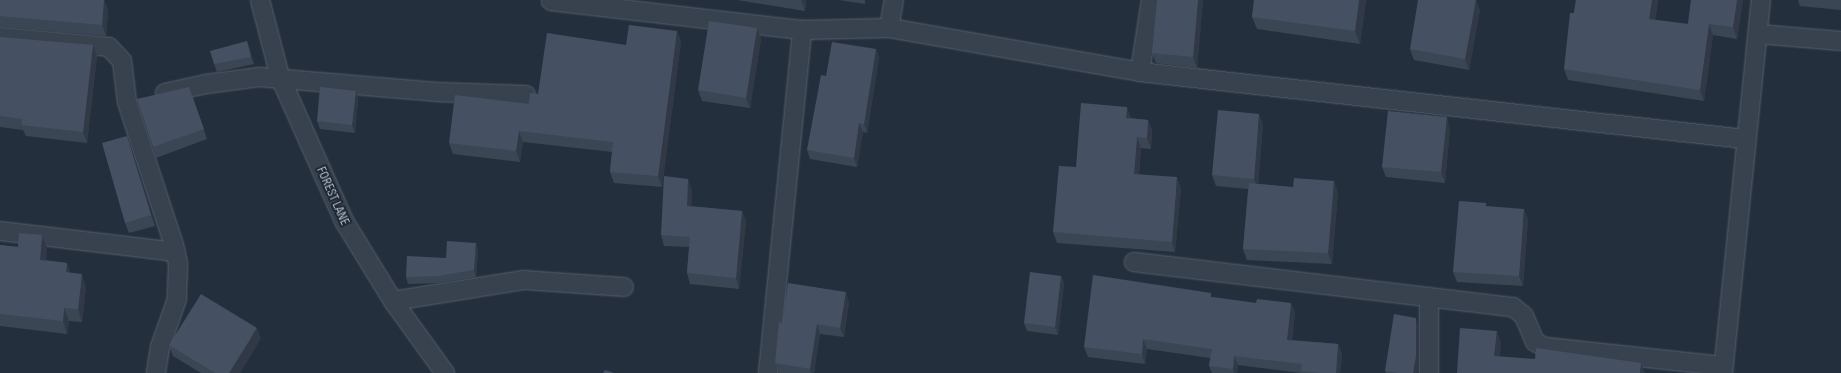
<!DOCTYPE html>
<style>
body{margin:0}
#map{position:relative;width:1841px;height:373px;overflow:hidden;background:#242f3e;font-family:"Sofia Sans Condensed",sans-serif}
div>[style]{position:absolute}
.roads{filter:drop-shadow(0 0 1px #565f6c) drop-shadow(0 0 1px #565f6c)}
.street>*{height:18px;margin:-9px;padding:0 9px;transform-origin:9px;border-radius:9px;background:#38414e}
.wall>*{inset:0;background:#3b4654}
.shaded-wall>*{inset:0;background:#303945}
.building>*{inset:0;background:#455162}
span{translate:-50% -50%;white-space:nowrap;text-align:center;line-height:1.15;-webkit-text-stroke:4px #1d2633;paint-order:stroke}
.street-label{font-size:14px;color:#b4bcc9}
</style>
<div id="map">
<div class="roads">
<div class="street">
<div style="left:260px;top:0;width:80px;rotate:75.4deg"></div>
<div style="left:280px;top:77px;width:158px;rotate:66deg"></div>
<div style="left:344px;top:221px;width:94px;rotate:58.5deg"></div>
<div style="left:393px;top:301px;width:89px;rotate:54.2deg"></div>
<div style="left:551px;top:1px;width:253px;rotate:6.6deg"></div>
<div style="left:802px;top:30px;width:87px;rotate:-1.3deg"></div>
<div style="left:889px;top:28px;width:28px;rotate:-80deg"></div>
<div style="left:889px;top:28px;width:255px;rotate:9.9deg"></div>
<div style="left:1140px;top:72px;width:609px;rotate:6.32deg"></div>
<div style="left:1758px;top:34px;width:83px;rotate:4.8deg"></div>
<div style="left:0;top:37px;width:109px;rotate:5.2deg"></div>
<div style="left:109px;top:47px;width:19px;rotate:47deg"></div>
<div style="left:122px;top:61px;width:41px;rotate:83deg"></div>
<div style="left:127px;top:102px;width:151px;rotate:71.8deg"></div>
<div style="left:174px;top:245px;width:19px;rotate:78deg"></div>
<div style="left:178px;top:264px;width:35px;rotate:92deg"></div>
<div style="left:177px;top:299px;width:51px;rotate:109.5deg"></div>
<div style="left:160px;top:347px;width:26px;rotate:99deg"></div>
<div style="left:1140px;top:72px;width:73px;rotate:-81.3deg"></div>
<div style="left:165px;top:93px;width:42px;rotate:-12.4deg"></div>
<div style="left:206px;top:84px;width:53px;rotate:-7.5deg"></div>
<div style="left:259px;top:77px;width:178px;rotate:4.8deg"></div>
<div style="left:436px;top:92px;width:90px;rotate:1.9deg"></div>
<div style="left:0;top:231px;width:177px;rotate:6.8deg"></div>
<div style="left:1134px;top:262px;width:382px;rotate:6.8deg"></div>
<div style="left:1513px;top:307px;width:14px;rotate:39deg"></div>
<div style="left:1524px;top:316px;width:28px;rotate:67deg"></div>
<div style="left:1535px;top:342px;width:11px;rotate:27deg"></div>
<div style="left:1545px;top:347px;width:179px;rotate:6.1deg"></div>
<div style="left:1429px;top:297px;width:76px;rotate:90deg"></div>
<div style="left:393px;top:301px;width:133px;rotate:-9.1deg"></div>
<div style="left:524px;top:280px;width:100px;rotate:4deg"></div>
<div style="left:768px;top:373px;width:345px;rotate:-84.3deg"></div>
<div style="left:1723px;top:373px;width:375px;rotate:-84.2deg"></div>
</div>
</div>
<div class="wall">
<div style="clip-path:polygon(0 0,104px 0,108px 11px,106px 36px,0 27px)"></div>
<div style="clip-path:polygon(737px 0,806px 0,805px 11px)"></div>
<div style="clip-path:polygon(839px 0,865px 0,865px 4px)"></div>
<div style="clip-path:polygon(1157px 0,1203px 0,1197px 68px,1156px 63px,1152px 53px)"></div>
<div style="clip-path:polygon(1254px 0,1366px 0,1360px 44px,1257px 29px,1252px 17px)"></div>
<div style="clip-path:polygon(1576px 0,1658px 0,1655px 20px,1688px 24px,1691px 0,1743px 0,1737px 39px,1713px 35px,1704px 101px,1568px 80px,1564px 69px)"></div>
<div style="clip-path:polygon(1798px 0,1841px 0,1841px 10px,1800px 6px)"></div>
<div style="clip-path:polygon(1480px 10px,1469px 70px,1414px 60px,1410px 49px)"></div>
<div style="clip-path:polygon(757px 28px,761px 39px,750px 108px,702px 101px,698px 90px)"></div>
<div style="clip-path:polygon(0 37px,97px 56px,87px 143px,26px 136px,23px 130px,0 127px)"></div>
<div style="clip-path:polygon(247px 41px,254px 64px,217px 72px,214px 64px)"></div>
<div style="clip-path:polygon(681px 41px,662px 187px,614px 183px,610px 172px,612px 152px,523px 142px,520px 162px,453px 154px,449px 143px,529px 104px,538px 94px,626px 45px)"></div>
<div style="clip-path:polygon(876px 49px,879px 58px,867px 133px,863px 132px,857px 167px,810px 159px,807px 150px,826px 76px)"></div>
<div style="clip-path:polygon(189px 87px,207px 139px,156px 158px,153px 147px)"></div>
<div style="clip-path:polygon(358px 99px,355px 133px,320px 129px,317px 121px)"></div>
<div style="clip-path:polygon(1127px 107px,1130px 118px,1148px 120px,1152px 130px,1151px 149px,1141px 148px,1139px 174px,1181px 188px,1175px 252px,1057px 243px,1053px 232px,1076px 167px)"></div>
<div style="clip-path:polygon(1263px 124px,1258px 184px,1338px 192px,1332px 264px,1247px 260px,1243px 249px,1248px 189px,1216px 186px,1212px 175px)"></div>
<div style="clip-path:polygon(1450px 128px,1445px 183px,1386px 177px,1382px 167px)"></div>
<div style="clip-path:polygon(127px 136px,155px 226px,129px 233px,125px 223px)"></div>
<div style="clip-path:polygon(688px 179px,692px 190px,691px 206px,742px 211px,746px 221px,739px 289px,690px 284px,687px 273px,689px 247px,664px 246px,661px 235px)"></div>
<div style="clip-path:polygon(1528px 219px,1523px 286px,1457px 282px,1453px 272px)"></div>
<div style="clip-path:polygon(42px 235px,47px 248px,46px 260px,67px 263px,70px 273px,86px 287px,82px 322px,69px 321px,67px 334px,0 326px,0 245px,18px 247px)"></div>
<div style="clip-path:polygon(478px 250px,476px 277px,439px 283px,408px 284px,406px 277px,446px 258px)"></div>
<div style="clip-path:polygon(1061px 276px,1064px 283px,1058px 335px,1027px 331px,1024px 323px)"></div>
<div style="clip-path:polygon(1213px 297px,1256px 303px,1291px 303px,1295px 313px,1292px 340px,1338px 344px,1342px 354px,1340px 373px,1301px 373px,1238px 365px,1237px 373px,1212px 373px,1209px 366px,1210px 358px,1147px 349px,1145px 364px,1088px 357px,1084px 347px)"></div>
<div style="clip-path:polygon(849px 302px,844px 337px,820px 334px,814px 373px,779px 373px,775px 363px,782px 323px)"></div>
<div style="clip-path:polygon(1418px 325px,1418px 364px,1417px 373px,1386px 373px,1385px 371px)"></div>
<div style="clip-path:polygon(261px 338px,240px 373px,201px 373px,173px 356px,169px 345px)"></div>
</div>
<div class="shaded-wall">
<div style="clip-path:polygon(104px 0,108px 11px,106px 36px,102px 25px)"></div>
<div style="clip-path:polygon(801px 0,806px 0,805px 11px)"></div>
<div style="clip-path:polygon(1198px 0,1203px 0,1197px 68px,1193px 57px)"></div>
<div style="clip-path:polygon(1359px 0,1366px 0,1360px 44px,1355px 31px)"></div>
<div style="clip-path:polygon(1476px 0,1480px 10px,1469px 70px,1465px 59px)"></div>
<div style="clip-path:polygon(1652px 0,1658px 0,1654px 31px,1649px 19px)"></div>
<div style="clip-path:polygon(1737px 0,1743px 0,1737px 39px,1733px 27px)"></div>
<div style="clip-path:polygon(1709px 24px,1713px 35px,1704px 101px,1700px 90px)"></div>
<div style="clip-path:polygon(757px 28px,761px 39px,750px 108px,746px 98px)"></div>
<div style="clip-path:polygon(677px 31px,681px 41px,662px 187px,658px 176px)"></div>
<div style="clip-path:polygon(247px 41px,250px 49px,254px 64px,251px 57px)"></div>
<div style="clip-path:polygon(93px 45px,97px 56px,87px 143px,83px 132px)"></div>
<div style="clip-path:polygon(876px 49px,879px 58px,867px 133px,864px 124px)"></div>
<div style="clip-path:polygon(356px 91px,358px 99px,355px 133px,352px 125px)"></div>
<div style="clip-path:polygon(1127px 107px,1131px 117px,1130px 128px,1126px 118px)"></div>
<div style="clip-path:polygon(1259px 114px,1263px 124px,1258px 189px,1254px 179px)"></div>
<div style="clip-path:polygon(1447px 117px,1450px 128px,1445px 183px,1441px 172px)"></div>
<div style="clip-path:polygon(1148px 120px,1152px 130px,1151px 149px,1147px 138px)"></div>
<div style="clip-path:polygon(859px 123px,863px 132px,857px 167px,854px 158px)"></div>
<div style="clip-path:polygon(519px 131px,523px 142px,520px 162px,516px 151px)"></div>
<div style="clip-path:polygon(127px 136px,131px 147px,155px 226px,151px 215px)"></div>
<div style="clip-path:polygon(1137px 137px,1141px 148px,1138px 184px,1134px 174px)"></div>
<div style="clip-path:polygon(1177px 177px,1181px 188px,1175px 252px,1172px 242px)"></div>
<div style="clip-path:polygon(688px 179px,692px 190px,691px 216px,687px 206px)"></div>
<div style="clip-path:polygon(1334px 181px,1338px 192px,1332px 264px,1328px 253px)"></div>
<div style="clip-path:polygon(1524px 209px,1528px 219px,1523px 286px,1519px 276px)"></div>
<div style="clip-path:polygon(742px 211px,746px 221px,739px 289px,736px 278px)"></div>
<div style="clip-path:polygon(42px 235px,47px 248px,44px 272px,40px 260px)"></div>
<div style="clip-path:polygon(476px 243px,478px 250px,476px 277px,474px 270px)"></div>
<div style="clip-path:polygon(67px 263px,71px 276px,66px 272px)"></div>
<div style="clip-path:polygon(82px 274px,86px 287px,82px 322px,78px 309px)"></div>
<div style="clip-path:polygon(1061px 276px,1064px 283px,1058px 335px,1055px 327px)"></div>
<div style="clip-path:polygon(846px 292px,849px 302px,844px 337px,840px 328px)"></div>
<div style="clip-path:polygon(1291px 303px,1295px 313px,1290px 350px,1287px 340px)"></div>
<div style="clip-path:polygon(64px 308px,69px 321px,67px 334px,63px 321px)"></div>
<div style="clip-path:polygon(1416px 318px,1418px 325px,1418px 364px,1417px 373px,1413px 373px)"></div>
<div style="clip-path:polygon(817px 324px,820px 334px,814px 373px,811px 373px,810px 369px)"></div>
<div style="clip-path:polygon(257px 328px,261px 338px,240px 373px,229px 373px)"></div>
<div style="clip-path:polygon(1497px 331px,1501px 343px,1499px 368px,1494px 356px)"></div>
<div style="clip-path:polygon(1143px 339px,1147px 349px,1145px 364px,1142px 354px)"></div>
<div style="clip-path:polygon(1338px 344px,1342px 354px,1340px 373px,1336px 373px)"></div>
<div style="clip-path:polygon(1234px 356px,1238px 365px,1237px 373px,1234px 373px,1233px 369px)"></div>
<div style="clip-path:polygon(1641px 363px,1645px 373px,1640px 373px)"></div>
</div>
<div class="building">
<div style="clip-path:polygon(0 0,104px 0,102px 25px,0 16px)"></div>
<div style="clip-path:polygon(1157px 0,1198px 0,1193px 57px,1152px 53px)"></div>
<div style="clip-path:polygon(1254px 0,1359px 0,1355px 31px,1252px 17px)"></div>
<div style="clip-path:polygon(1418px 0,1476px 0,1465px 59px,1410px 49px)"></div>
<div style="clip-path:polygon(1576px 0,1652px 0,1649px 19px,1688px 24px,1691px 0,1737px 0,1733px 27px,1709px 24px,1700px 90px,1564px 69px,1570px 13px,1574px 13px)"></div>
<div style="clip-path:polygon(709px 21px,757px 28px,746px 98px,698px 90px)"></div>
<div style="clip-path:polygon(629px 25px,677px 31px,658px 176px,610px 172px,613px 142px,519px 131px,516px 151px,449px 143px,455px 95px,529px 104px,530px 93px,538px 94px,547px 33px,626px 45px)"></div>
<div style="clip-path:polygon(0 37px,93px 45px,83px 132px,22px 125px,22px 119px,0 116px)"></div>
<div style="clip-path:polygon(247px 41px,251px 57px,214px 64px,210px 51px)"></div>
<div style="clip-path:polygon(832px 42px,876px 49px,864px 124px,859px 123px,854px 158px,807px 150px,821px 75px,826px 76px)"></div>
<div style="clip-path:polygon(189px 87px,204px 129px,153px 147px,137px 99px)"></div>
<div style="clip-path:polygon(320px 87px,356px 91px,352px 125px,317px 121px)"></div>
<div style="clip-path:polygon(1081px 103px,1127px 107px,1126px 118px,1148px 120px,1147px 138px,1137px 137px,1134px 174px,1177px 177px,1172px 242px,1053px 232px,1059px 166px,1076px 167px)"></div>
<div style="clip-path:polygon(1218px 110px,1259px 114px,1254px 179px,1212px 175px)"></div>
<div style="clip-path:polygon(1388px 111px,1447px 117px,1441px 172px,1382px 167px)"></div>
<div style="clip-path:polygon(127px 136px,151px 215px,125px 223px,102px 143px)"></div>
<div style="clip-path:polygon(664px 176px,688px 179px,687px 206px,742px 211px,736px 278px,687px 273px,690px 237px,661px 235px)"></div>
<div style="clip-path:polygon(1294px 178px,1334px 181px,1328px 253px,1243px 249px,1249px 183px,1293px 187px)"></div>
<div style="clip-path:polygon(1459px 201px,1486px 203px,1486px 206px,1524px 209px,1519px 276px,1453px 272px)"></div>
<div style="clip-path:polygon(19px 233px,42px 235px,40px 260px,67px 263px,66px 272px,82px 274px,78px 309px,64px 308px,63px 321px,0 314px,0 245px,18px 247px)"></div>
<div style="clip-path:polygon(447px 241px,476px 243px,474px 270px,437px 276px,406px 277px,407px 256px,446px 258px)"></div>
<div style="clip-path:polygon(1030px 272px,1061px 276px,1055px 327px,1024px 323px)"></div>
<div style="clip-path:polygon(1093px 275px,1211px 293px,1211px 297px,1256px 303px,1257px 299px,1291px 303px,1287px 340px,1338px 344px,1336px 373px,1321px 373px,1301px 371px,1302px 364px,1234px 356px,1233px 369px,1209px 366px,1212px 349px,1143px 339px,1142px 354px,1084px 347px)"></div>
<div style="clip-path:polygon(788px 283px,846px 292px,840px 328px,817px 324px,810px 369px,775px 363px,779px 322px,782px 323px)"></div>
<div style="clip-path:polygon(201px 294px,257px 328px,229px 373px,215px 373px,169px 345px)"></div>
<div style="clip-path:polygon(1394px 314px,1416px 318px,1416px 356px,1413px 373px,1399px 373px,1385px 371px)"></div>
<div style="clip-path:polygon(1460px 328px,1497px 331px,1494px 356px,1535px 359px,1536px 348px,1641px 363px,1640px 373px,1457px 373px)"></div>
<div style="clip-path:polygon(605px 370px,614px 373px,603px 373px)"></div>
</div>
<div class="street-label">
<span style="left:333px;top:196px;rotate:66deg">FOREST LANE</span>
</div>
</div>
